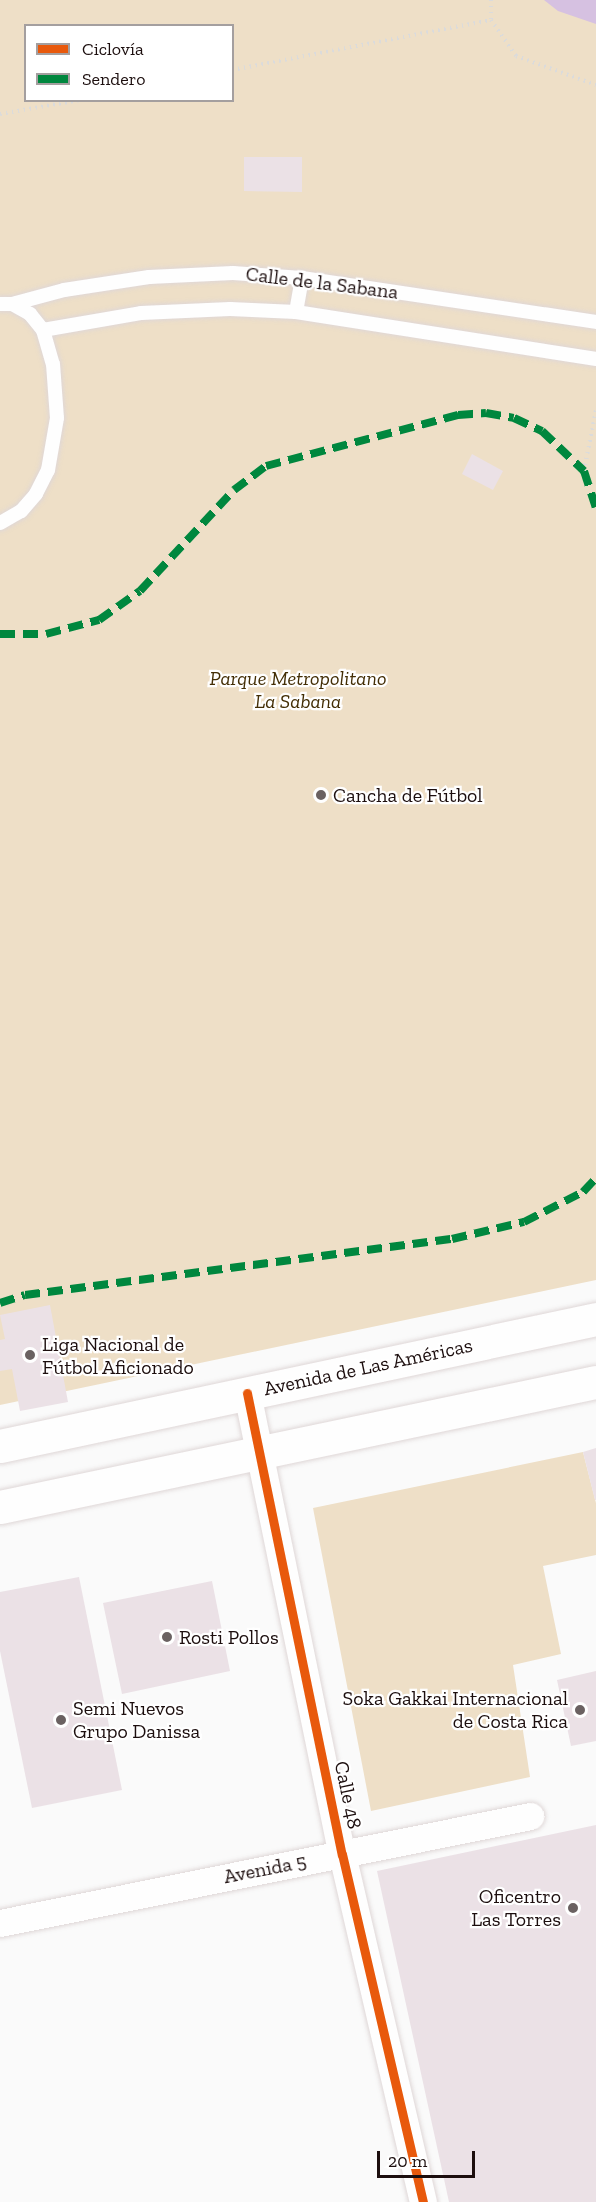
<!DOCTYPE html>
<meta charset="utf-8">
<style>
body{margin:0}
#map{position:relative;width:596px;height:2202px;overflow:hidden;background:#fafafa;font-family:"Zilla Slab",serif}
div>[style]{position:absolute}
.green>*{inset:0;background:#eedfc7}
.water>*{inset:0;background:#d6c1e1}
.building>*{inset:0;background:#ebe1e6}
.path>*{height:4px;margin-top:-2px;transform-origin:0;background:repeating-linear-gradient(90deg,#dbdbdb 0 1.5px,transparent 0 6px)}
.roads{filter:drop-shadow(0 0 2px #dfd7d7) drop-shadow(0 0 2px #dfd7d7)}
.lane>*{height:14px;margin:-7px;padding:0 7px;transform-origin:7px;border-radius:7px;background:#fefefe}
.street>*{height:27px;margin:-13.5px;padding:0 13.5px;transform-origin:13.5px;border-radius:13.5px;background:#fefefe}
.secondary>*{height:33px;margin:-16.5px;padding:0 16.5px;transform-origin:16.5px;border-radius:16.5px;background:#fefefe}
.quiet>*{height:8px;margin-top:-4px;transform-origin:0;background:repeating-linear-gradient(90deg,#00873e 0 15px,transparent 0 23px)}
.cycleway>*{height:9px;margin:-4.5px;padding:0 4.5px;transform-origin:4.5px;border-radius:4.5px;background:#e8590c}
.dots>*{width:16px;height:16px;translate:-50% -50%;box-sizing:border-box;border:3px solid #fff;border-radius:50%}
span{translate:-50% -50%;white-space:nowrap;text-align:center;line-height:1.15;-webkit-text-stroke:4.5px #fff;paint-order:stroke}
.street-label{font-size:20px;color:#1c0e0e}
.park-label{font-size:20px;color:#432e05;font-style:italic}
.poi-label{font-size:20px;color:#1c0e0e}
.left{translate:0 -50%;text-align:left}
.right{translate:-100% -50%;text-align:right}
.legend{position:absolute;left:24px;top:24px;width:210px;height:78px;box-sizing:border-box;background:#fff;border:2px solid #a49f9f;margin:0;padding:8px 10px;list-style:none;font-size:18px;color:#1c0e0e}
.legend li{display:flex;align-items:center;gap:12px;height:30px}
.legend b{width:30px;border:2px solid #a49f9f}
.scale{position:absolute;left:377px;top:2151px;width:98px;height:27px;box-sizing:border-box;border:3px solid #1c0e0e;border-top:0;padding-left:8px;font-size:18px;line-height:21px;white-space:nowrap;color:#1c0e0e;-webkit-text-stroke:4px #fff;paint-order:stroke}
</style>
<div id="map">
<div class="green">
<div style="clip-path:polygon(evenodd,0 0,596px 0,596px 1280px,0 1405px,0 0,26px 26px,232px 26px,232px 100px,26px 100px,26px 26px)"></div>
<div style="clip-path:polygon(583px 1452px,596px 1503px,596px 1555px,543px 1566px,561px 1654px,513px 1665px,530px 1777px,371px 1811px,313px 1508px)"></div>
</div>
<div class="water">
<div style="clip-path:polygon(544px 0,596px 0,596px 24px,558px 11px)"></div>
</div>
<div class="building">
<div style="clip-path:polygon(244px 157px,302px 157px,302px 192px,244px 191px)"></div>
<div style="clip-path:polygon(472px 454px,503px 471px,493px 490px,462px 474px)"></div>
<div style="clip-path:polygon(50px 1305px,68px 1402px,20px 1411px,12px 1369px,0 1371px,0 1340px,5px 1339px,0 1315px)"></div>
<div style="clip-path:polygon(596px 1448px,596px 1500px,595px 1500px,583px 1452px)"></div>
<div style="clip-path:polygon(79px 1577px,122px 1790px,32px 1808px,0 1651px,0 1592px)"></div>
<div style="clip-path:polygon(212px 1581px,230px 1671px,122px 1694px,103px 1603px)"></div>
<div style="clip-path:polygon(596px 1671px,596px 1741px,571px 1746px,557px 1680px)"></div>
<div style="clip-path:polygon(596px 1825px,596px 2202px,449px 2202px,377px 1871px)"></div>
</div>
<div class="path">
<div style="left:491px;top:0;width:20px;rotate:90deg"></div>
<div style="left:491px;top:20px;width:44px;rotate:55.2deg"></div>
<div style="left:516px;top:56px;width:85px;rotate:19.9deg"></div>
<div style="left:232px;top:70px;width:264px;rotate:-10.9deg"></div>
<div style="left:0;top:114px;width:81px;rotate:-9.9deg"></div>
<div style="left:584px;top:471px;width:62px;rotate:-78.9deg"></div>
</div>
<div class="roads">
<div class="lane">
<div style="left:0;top:304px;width:12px"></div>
<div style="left:12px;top:304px;width:21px;rotate:29deg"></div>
<div style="left:30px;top:314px;width:21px;rotate:51deg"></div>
<div style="left:43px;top:330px;width:35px;rotate:74deg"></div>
<div style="left:53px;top:364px;width:54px;rotate:85.8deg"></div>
<div style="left:57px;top:418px;width:53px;rotate:99.8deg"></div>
<div style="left:48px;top:470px;width:27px;rotate:117deg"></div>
<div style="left:36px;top:494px;width:23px;rotate:131deg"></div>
<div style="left:21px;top:511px;width:24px;rotate:150deg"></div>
<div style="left:12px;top:304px;width:54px;rotate:-15.1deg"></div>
<div style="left:64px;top:290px;width:86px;rotate:-8.7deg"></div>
<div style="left:149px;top:277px;width:84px;rotate:-2.7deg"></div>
<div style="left:233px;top:273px;width:69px;rotate:4.1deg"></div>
<div style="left:302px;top:278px;width:297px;rotate:8.5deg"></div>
<div style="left:296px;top:312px;width:35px;rotate:-80deg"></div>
<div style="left:43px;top:330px;width:99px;rotate:-9.8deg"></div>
<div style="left:141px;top:313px;width:89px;rotate:-2.6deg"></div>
<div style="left:230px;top:309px;width:66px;rotate:2.6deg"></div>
<div style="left:296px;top:312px;width:304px;rotate:8.9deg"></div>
</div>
<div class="street">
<div style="left:247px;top:1393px;width:471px;rotate:78.4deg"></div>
<div style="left:342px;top:1854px;width:357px;rotate:76.9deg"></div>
<div style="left:0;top:1923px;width:541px;rotate:-11.41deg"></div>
</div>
<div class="secondary">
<div style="left:0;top:1446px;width:609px;rotate:-12.03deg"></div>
<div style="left:0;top:1507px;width:609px;rotate:-11.85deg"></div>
</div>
</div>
<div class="quiet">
<div style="left:0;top:634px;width:46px"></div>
<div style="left:46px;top:634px;width:55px;rotate:-14.8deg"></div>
<div style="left:99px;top:620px;width:50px;rotate:-35.3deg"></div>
<div style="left:140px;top:591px;width:138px;rotate:-47.1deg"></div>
<div style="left:234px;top:490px;width:40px;rotate:-37deg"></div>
<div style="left:266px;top:466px;width:199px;rotate:-14.9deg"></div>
<div style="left:458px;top:415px;width:28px;rotate:-4deg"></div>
<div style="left:486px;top:413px;width:28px;rotate:10deg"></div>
<div style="left:514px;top:418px;width:31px;rotate:25deg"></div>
<div style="left:542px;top:431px;width:58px;rotate:43.6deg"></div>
<div style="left:584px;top:471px;width:38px;rotate:72deg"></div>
<div style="left:0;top:1303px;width:26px;rotate:-18deg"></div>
<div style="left:25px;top:1295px;width:431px;rotate:-7.5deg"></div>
<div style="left:452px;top:1239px;width:74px;rotate:-13.3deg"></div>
<div style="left:524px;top:1222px;width:66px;rotate:-27deg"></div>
<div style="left:583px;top:1192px;width:19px;rotate:-47deg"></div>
</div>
<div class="cycleway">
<div style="left:247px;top:1393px;width:471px;rotate:78.4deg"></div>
<div style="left:342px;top:1854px;width:357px;rotate:76.9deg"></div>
</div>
<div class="dots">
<div style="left:321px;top:795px;background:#6a6161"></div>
<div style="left:30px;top:1355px;background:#6a6161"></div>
<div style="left:167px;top:1637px;background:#6a6161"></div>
<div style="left:580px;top:1710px;background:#6a6161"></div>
<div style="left:61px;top:1720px;background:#6a6161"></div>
<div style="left:573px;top:1908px;background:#6a6161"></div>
</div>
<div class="street-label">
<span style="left:322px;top:283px;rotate:7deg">Calle de la Sabana</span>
<span style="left:368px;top:1367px;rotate:-12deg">Avenida de Las Américas</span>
<span style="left:348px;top:1795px;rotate:78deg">Calle 48</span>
<span style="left:265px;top:1869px;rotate:-11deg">Avenida 5</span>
</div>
<div class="park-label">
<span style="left:298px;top:690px">Parque Metropolitano<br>La Sabana</span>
</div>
<div class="poi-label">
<span class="left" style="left:333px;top:795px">Cancha de Fútbol</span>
<span class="left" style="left:42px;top:1356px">Liga Nacional de<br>Fútbol Aficionado</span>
<span class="left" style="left:179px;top:1637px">Rosti Pollos</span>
<span class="right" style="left:568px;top:1710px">Soka Gakkai Internacional<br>de Costa Rica</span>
<span class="left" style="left:73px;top:1720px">Semi Nuevos<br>Grupo Danissa</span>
<span class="right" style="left:561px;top:1908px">Oficentro<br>Las Torres</span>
</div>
<ul class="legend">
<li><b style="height:8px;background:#e8590c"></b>Ciclovía</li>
<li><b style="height:8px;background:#00873e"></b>Sendero</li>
</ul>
<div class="scale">20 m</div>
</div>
